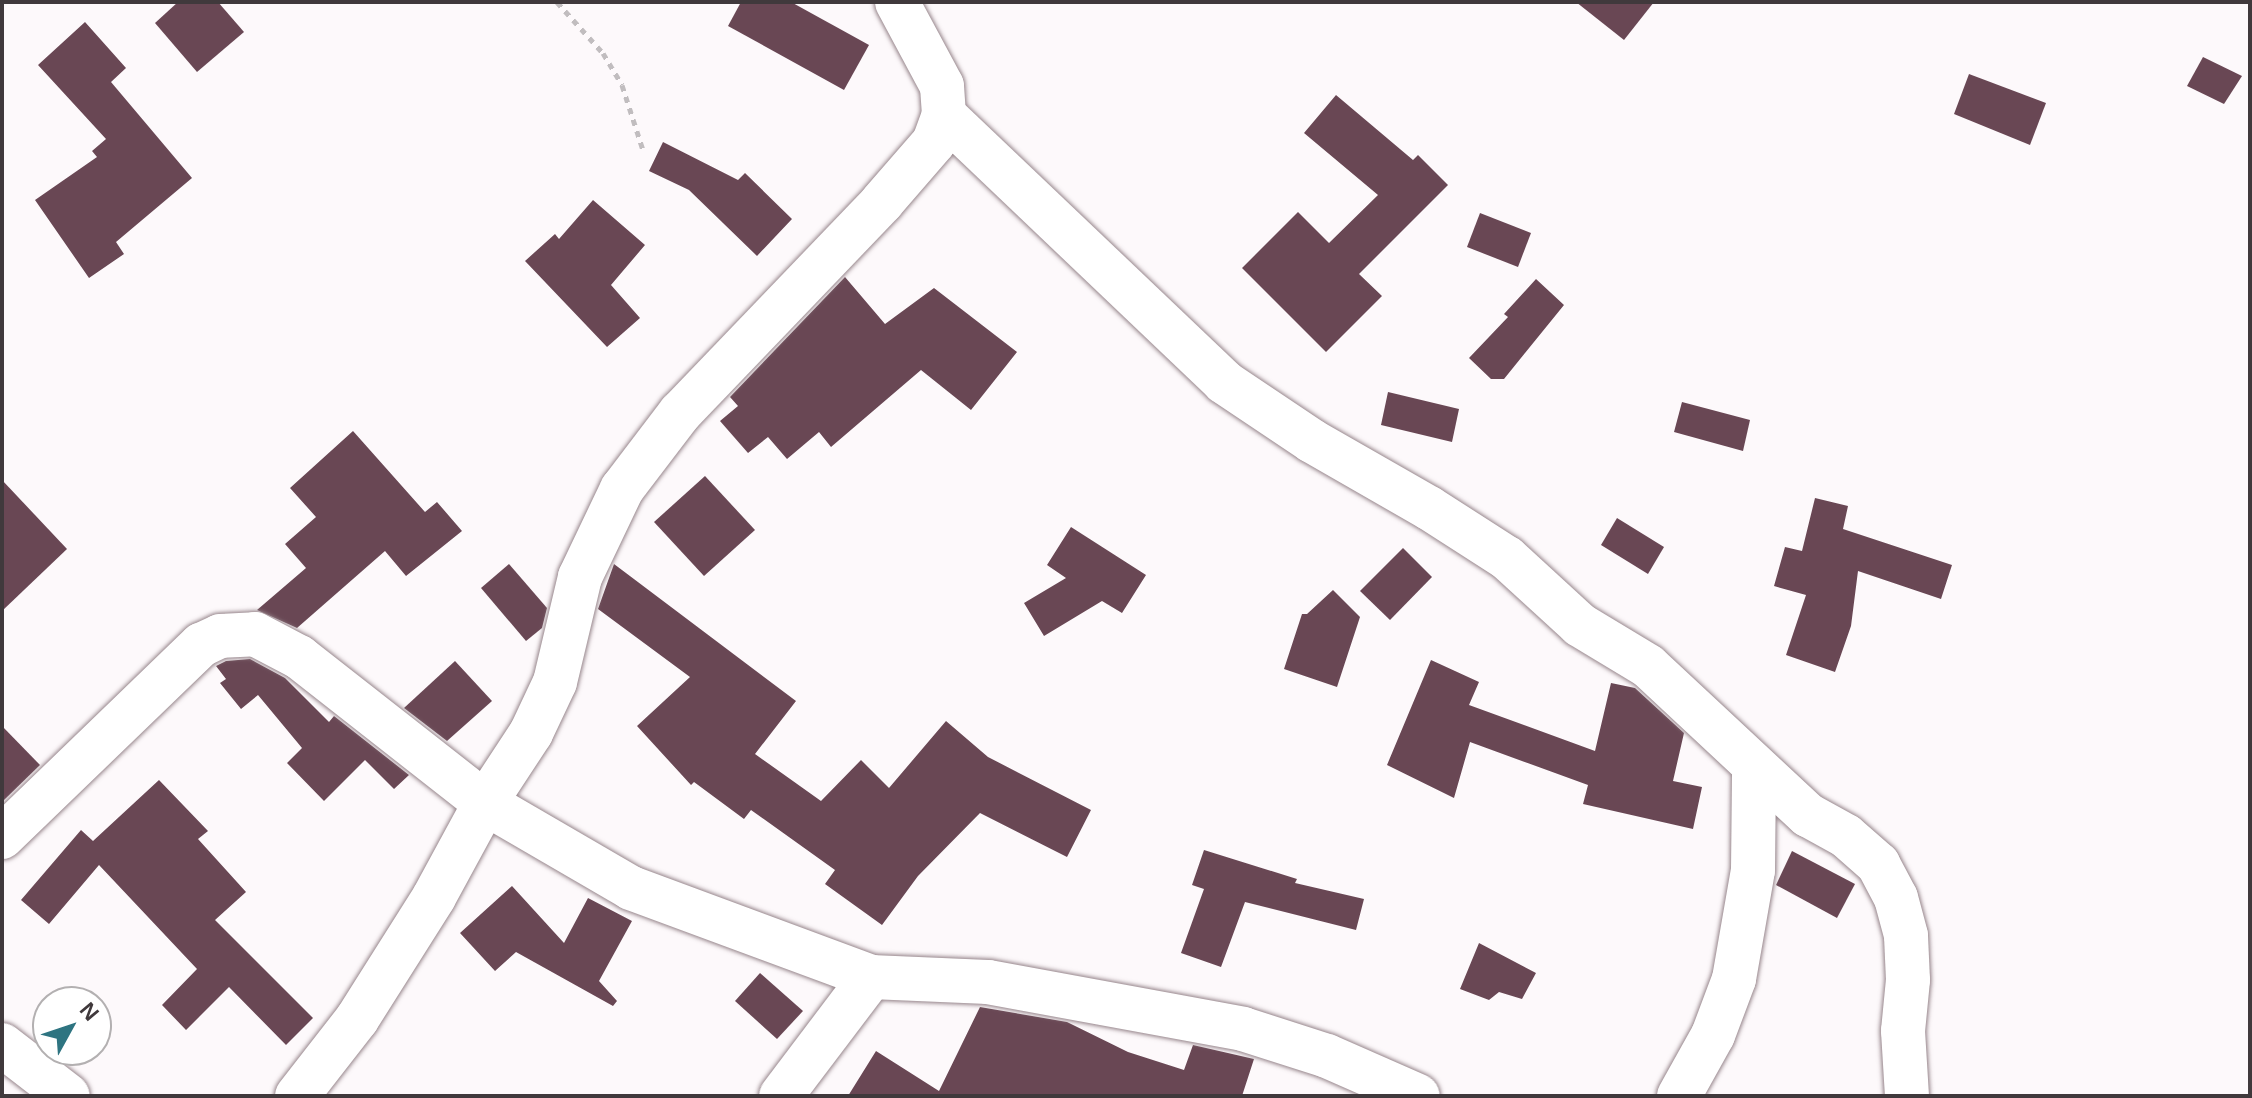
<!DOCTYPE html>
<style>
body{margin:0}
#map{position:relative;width:2252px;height:1098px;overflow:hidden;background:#fdf9fb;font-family:Helvetica,sans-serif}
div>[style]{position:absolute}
.building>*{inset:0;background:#694754}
.path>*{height:5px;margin-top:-2.5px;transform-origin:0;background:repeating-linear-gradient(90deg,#c1bdbf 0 6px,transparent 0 12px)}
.roads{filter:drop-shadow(0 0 2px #97868c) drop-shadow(0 0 2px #97868c)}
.street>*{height:44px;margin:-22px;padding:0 22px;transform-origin:22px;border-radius:22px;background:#fff}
span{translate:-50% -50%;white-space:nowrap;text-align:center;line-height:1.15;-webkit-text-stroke:8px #fff;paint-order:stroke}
.frame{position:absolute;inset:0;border:4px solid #40393c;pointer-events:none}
.north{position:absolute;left:32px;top:986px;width:80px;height:80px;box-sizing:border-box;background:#fff;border:2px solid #b3b0b1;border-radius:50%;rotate:50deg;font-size:22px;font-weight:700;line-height:32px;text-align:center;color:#40393c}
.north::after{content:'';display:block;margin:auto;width:28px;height:36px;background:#2e7481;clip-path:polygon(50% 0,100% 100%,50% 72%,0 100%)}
</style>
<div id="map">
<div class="building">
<div style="clip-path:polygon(178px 2px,218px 2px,244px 32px,197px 72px,155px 23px)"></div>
<div style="clip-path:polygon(741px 2px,791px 2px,869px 45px,844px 90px,728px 26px)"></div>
<div style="clip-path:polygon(1576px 2px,1654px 2px,1624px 40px)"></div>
<div style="clip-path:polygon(85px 22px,126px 68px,111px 82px,192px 178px,116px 242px,124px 254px,89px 278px,35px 200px,97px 157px,92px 151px,106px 139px,38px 65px)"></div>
<div style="clip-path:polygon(2203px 57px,2242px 76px,2224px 104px,2187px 86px)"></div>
<div style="clip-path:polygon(1969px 74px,2046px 103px,2030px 145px,1954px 114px)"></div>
<div style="clip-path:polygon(1336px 95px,1413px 160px,1418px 155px,1448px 185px,1359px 274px,1382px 296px,1326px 352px,1242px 268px,1298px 212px,1329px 243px,1378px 195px,1304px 133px)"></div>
<div style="clip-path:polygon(663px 142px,738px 180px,745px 173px,792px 219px,757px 256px,689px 190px,649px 171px)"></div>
<div style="clip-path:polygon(593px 200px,645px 245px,611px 285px,640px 318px,607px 347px,525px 261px,555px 234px,559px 239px)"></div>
<div style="clip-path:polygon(1480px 213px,1531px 233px,1518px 267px,1467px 247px)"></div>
<div style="clip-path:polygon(845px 277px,885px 324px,934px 288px,1017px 352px,971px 410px,921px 370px,831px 447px,819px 432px,787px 459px,768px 437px,748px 453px,720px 421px,738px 406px,730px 397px)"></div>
<div style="clip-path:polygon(1536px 279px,1564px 305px,1504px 379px,1491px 379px,1469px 358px,1508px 317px,1504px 314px)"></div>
<div style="clip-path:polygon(1388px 392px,1459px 409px,1452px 442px,1381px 425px)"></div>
<div style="clip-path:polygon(1682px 402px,1750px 420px,1743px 451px,1674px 432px)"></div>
<div style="clip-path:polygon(353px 431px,425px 512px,437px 502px,462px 531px,406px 576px,385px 551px,297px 628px,257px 610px,306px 568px,285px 544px,316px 517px,290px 488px)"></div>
<div style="clip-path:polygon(705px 476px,755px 530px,704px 576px,654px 522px)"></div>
<div style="clip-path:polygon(2px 480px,67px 549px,2px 611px)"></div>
<div style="clip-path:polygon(1815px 498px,1848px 506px,1843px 529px,1952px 565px,1941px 599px,1858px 571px,1851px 626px,1835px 672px,1786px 655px,1806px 595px,1774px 586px,1785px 547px,1802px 551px)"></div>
<div style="clip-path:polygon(1617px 518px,1664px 547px,1648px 574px,1601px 545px)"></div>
<div style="clip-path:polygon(1071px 527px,1146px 575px,1122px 613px,1102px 601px,1044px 636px,1024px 603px,1066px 578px,1047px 565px)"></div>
<div style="clip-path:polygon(1403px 548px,1432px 577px,1390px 620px,1360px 591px)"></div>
<div style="clip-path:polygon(509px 564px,547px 608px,542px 628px,526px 641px,481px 588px)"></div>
<div style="clip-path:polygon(614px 564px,796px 701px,755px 754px,821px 801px,861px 760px,889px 788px,946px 721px,988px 757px,1091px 810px,1067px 857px,980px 813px,918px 876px,882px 925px,825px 884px,835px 870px,751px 810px,744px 819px,694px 782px,691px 785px,637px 726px,690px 677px,598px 609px)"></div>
<div style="clip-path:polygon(1333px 590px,1360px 617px,1337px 687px,1284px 669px,1302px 614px,1307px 614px)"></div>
<div style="clip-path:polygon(250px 659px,285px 678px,329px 722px,334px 716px,409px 775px,394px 789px,365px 760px,324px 801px,287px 763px,302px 748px,258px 695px,241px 709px,220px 683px,226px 679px,216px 666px,226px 661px)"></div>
<div style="clip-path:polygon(1431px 660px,1479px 682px,1469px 705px,1595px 751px,1611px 683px,1635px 688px,1684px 733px,1673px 781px,1702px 787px,1693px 829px,1583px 804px,1588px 785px,1470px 742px,1454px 798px,1387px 765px)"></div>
<div style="clip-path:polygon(455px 661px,492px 701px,447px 741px,404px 708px)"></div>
<div style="clip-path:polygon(2px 726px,40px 765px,2px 802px)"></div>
<div style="clip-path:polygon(159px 780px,208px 831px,198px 839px,246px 892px,215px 920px,313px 1018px,286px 1045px,229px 987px,186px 1030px,162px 1005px,197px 969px,99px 865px,49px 924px,21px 900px,81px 830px,93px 841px)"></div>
<div style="clip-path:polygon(1204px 850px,1297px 879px,1295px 883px,1364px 899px,1356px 930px,1245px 902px,1221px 967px,1181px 953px,1204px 889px,1192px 885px)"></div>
<div style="clip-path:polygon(1792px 851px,1855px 884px,1837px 918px,1776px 885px)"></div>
<div style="clip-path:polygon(512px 886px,564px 943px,588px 898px,632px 921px,599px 981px,617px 1001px,613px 1006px,516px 952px,495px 971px,460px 933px)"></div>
<div style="clip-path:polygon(1479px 943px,1536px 973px,1522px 999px,1499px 992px,1489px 1000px,1460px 989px)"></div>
<div style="clip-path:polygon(760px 973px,803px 1011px,777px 1039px,735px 1001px)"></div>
<div style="clip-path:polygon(980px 1007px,1067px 1022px,1128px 1052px,1184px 1070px,1193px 1045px,1254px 1059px,1242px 1096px,848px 1096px,876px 1051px,939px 1091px)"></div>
</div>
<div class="path">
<div style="left:557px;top:2px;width:69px;rotate:48deg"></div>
<div style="left:603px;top:53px;width:37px;rotate:59deg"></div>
<div style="left:622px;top:85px;width:71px;rotate:72.1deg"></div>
</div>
<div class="roads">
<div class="street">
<div style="left:944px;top:115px;width:387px;rotate:43.6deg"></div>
<div style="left:1224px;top:382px;width:106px;rotate:33.8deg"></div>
<div style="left:1312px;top:441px;width:135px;rotate:29.8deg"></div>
<div style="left:1429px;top:508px;width:93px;rotate:32.7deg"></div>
<div style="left:1507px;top:558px;width:99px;rotate:42.5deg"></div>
<div style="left:1580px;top:625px;width:79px;rotate:31.1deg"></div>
<div style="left:1648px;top:666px;width:219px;rotate:43deg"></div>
<div style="left:1808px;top:815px;width:43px;rotate:28.9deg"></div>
<div style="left:1846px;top:836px;width:43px;rotate:41.2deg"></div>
<div style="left:1878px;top:864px;width:38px;rotate:62deg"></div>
<div style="left:1896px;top:898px;width:39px;rotate:75deg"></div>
<div style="left:1906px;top:936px;width:44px;rotate:87.4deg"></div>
<div style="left:1908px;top:980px;width:51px;rotate:95.6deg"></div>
<div style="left:1903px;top:1031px;width:65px;rotate:86.5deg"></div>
<div style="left:2px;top:837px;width:277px;rotate:-44deg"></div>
<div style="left:201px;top:645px;width:21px;rotate:-25deg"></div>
<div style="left:220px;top:636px;width:35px;rotate:-3deg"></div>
<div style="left:255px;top:634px;width:50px;rotate:27.6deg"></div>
<div style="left:299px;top:657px;width:236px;rotate:38.1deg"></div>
<div style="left:485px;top:803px;width:169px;rotate:30.2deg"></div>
<div style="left:631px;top:888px;width:256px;rotate:20.3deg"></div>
<div style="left:871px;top:977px;width:117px;rotate:2.4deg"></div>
<div style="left:988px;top:982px;width:259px;rotate:10.4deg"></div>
<div style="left:1243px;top:1029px;width:88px;rotate:17.8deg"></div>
<div style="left:1327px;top:1056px;width:99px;rotate:23.7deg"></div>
<div style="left:2px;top:1045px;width:83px;rotate:37.7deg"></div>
<div style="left:297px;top:1096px;width:98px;rotate:-52.1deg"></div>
<div style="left:357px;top:1019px;width:144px;rotate:-57.7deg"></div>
<div style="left:434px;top:897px;width:107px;rotate:-61.5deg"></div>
<div style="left:485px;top:803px;width:84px;rotate:-56.7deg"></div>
<div style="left:531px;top:733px;width:56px;rotate:-64.8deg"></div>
<div style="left:555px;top:682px;width:108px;rotate:-76.6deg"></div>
<div style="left:580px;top:577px;width:98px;rotate:-64.5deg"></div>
<div style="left:622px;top:489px;width:96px;rotate:-52.7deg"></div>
<div style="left:680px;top:413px;width:292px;rotate:-46.2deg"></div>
<div style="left:882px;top:202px;width:79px;rotate:-49.1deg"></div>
<div style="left:934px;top:142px;width:29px;rotate:-70deg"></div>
<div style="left:944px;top:115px;width:29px;rotate:-94deg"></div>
<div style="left:942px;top:86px;width:95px;rotate:-118.2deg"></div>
<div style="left:781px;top:1096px;width:149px;rotate:-52.9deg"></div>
<div style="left:1679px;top:1096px;width:70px;rotate:-60.9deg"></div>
<div style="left:1713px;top:1035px;width:60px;rotate:-69.4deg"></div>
<div style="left:1734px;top:979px;width:111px;rotate:-80.1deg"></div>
<div style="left:1753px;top:870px;width:104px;rotate:-89.4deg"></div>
</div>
</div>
<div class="frame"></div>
<div class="north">N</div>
</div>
